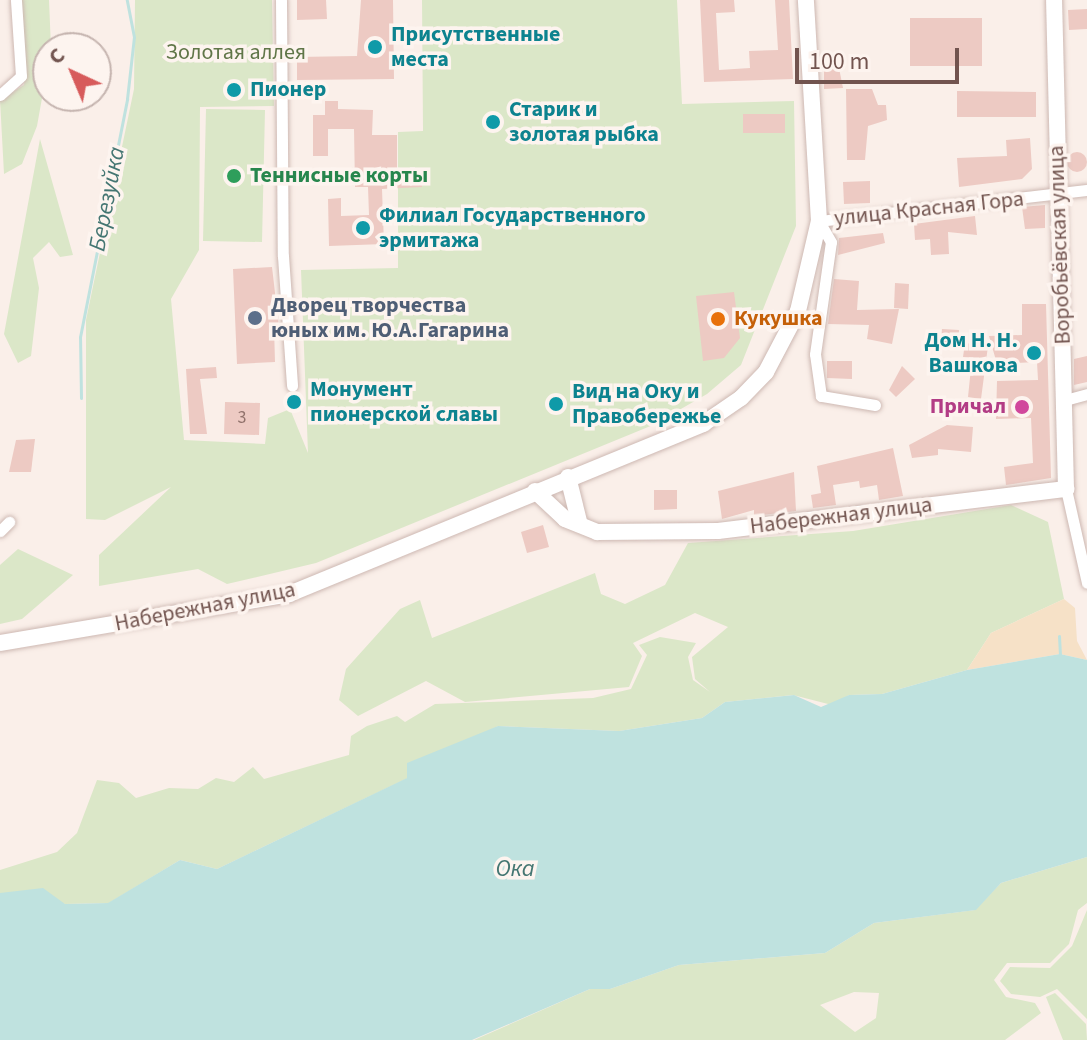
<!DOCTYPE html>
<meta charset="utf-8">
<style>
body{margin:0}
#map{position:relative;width:1087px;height:1040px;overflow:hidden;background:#faefe9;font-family:"Source Sans 3",sans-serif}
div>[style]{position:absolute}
.green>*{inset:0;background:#dbe7c8}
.sand>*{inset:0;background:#f6e1c7}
.water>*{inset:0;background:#bfe2df}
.stream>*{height:3px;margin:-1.5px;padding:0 1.5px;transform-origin:1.5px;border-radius:1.5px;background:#bfe2df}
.building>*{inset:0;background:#edcac3}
.round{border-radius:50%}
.roads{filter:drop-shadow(0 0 2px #cdb8b2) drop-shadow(0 0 2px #cdb8b2)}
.street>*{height:11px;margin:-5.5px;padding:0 5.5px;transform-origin:5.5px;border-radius:5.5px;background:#fff}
.secondary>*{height:16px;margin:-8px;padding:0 8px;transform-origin:8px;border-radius:8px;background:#fff}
.dots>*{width:22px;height:22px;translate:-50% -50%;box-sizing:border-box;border:4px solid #fdf4ef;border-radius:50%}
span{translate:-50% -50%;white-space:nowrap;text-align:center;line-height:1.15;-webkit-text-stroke:7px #fdf4ef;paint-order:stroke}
.number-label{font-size:18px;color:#91726c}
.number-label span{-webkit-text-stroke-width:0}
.culture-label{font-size:22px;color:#0d838f;font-weight:700}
.left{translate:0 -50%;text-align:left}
.right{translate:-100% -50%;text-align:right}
.park-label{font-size:22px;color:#607648}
.leisure-label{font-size:22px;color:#27864d;font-weight:700}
.street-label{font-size:22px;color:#72544f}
.service-label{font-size:22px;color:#4e5e75;font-weight:700}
.food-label{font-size:22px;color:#c56008;font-weight:700}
.hotel-label{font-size:22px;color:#b23c85;font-weight:700}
.water-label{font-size:24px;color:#447672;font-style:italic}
.north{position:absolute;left:32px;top:32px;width:80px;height:80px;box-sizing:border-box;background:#fdf4ef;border:2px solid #c5b4af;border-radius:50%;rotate:316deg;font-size:22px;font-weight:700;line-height:32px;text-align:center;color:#72544f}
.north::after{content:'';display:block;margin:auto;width:28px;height:36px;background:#d75b5b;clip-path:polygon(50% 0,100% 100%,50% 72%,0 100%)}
.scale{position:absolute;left:795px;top:48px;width:164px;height:36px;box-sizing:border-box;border:4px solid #72544f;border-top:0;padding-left:10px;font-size:24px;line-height:28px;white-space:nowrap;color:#72544f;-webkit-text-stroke:6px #fdf4ef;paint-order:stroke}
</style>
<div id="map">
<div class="green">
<div style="clip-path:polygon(21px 0,49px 0,51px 48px,37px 126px,22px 164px,4px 174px,0 100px,24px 85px,26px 67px)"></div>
<div style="clip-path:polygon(135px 0,272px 0,274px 106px,200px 107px,199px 250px,171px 299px,184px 440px,265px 444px,268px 418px,290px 409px,308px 453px,301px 270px,398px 268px,398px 132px,423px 131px,422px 0,677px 0,682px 104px,794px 101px,796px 226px,741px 365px,707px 394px,653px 425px,316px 563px,227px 584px,198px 569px,99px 586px,99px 555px,171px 487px,105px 520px,86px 519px,86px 320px,134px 89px)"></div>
<div style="clip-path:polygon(206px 109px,265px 110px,262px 242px,203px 241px)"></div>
<div style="clip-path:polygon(40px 139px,73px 255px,60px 257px,49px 242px,33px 258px,39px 288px,31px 356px,18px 363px,4px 334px)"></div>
<div style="clip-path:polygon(1011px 505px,1048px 522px,1064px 599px,991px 633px,967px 670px,882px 694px,849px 695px,832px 705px,793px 695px,725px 702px,702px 718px,619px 731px,498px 726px,408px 778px,217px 869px,180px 860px,109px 903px,65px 904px,0 893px,0 870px,57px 852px,77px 833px,97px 780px,119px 783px,136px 798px,169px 788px,198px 789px,216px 778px,234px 782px,253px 767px,264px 779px,349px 755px,351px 736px,367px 726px,397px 716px,405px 722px,435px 704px,593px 698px,631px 689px,647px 655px,639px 645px,660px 637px,696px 643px,688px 657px,693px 680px,710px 692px,695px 679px,692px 657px,728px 627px,695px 613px,633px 643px,642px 656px,629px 687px,465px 702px,426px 681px,358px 716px,339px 700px,346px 669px,400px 609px,420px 600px,432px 638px,595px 573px,601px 594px,625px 604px,665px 585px,688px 543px,853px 531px)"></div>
<div style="clip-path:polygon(18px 549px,73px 575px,22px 619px,0 624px,0 565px)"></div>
<div style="clip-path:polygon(evenodd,1087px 857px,1087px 903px,1078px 910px,1069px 944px,1050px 963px,1007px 963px,994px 980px,1006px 997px,1035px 1003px,1041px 1013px,1005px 1040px,474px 1040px,590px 989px,610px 989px,679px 965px,825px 953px,874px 923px,975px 910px,1001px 883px,1087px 857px,854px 992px,879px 993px,876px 1018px,855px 1032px,820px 1005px,854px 992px)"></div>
<div style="clip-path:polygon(1087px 910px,1087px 1019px,1057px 989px,1040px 997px,1011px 994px,1000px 981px,1010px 967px,1050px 968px,1072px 946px)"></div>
<div style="clip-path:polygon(1055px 993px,1086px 1024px,1087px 1040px,1063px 1040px,1046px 997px)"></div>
</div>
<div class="sand">
<div style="clip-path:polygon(1064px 599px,1075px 608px,1077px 641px,1087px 660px,1060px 654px,967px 670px,991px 633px)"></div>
</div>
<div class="water">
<div style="clip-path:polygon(1060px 654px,1087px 660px,1087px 857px,1001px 883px,976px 910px,874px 923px,825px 953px,679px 965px,610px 989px,590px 989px,472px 1040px,0 1040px,0 893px,43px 888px,65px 904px,108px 903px,180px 860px,217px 869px,407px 778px,407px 763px,498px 726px,619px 731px,702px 718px,725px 702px,794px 695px,821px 707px,849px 695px,882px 694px,967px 670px)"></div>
</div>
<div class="stream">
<div style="left:81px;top:398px;width:61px;rotate:-90.9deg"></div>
<div style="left:80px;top:337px;width:243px;rotate:-78.8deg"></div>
<div style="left:127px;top:99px;width:62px;rotate:-83.6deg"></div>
<div style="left:134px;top:37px;width:38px;rotate:-101deg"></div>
<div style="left:1059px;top:636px;width:18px;rotate:87deg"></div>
</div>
<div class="building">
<div style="clip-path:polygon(297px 0,326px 0,327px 19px,297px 20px)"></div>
<div style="clip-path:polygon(361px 0,393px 0,394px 79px,297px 80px,297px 57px,357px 56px)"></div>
<div style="clip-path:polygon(700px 0,734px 0,735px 12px,716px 13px,719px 70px,750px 68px,749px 51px,778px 50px,775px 0,789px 0,793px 79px,704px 82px)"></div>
<div style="clip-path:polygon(1087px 9px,1087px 29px,1069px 30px,1068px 10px)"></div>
<div style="clip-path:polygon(910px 18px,982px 18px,982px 66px,910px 66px)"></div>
<div style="clip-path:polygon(824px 63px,838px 63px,843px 88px,824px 89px)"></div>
<div style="clip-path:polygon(846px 89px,872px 89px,878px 105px,886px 105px,887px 120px,868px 126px,865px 160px,847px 160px)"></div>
<div style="clip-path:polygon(957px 91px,1036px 92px,1036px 117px,957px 117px)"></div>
<div style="clip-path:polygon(325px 101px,338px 101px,338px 109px,373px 110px,372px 135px,397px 135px,397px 169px,421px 168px,422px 187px,382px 189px,384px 244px,329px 246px,328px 199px,341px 198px,341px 216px,369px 215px,368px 187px,355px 187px,354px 129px,328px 129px,328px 156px,313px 156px,313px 115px,325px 115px)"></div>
<div style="clip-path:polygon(743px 114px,785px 114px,785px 133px,743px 133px)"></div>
<div style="clip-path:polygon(1030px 138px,1032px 169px,1022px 179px,959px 187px,957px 158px,1007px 156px,1006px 140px)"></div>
<div class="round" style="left:1067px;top:152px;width:20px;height:20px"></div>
<div style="clip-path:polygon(870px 181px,870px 203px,844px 204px,843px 182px)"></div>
<div style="clip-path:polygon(1045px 205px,1045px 228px,1025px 229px,1022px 207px)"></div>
<div style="clip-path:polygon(975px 216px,977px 235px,948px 232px,949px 254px,931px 255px,930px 239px,915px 240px,914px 224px)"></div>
<div style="clip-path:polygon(883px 233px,885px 243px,838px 255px,839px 238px)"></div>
<div style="clip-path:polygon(272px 267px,279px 327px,274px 327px,275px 362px,237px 364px,233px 269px)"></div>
<div style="clip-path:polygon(834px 279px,859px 281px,857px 310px,899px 309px,892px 344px,867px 339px,869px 325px,828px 324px)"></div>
<div style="clip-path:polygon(895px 283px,909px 284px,908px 309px,894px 308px)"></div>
<div style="clip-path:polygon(734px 292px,740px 338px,724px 358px,703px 361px,696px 296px)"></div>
<div style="clip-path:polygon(1022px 304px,1046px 304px,1051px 478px,1006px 485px,1004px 467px,1033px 463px,1031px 418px,996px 419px,997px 381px,1038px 380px,1037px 362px,997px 364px,989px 336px,1022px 335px)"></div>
<div style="clip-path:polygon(942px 329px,959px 330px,958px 347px,941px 347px)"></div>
<div style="clip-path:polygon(965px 343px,988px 346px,981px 399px,968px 397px,972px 358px,963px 357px)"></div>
<div style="clip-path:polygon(1087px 356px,1087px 382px,1074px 385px,1074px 359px)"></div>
<div style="clip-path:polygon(827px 361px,852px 361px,852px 379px,827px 378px)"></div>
<div style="clip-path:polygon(902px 366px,915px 379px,896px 397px,889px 390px)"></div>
<div style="clip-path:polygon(216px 367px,217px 378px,200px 379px,207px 434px,190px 434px,186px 369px)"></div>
<div style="clip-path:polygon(225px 402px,260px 403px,259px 435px,224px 434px)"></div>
<div style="clip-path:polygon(947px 425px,973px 427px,971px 452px,938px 449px,938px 455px,912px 458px,909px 445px)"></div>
<div style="clip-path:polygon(35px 439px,31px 472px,9px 472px,16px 440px)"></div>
<div style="clip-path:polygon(893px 448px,903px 496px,879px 500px,877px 485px,860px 488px,859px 481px,833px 485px,836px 505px,813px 508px,811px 495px,821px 493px,817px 466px)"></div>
<div style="clip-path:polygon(794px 472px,796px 511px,754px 516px,754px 510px,722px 519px,718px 491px)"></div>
<div style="clip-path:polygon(654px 490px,677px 490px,677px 509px,654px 510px)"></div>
<div style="clip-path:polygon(543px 525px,549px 547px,527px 553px,521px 532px)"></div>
</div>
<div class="roads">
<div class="street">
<div style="left:281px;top:0;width:256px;rotate:89.6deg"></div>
<div style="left:283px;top:256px;width:130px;rotate:86deg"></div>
<div style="left:0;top:95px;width:28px;rotate:-42deg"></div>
<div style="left:21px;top:76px;width:76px;rotate:-93.8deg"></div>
<div style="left:1065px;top:400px;width:23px;rotate:-15deg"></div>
<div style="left:875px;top:405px;width:55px;rotate:-170.5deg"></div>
<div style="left:821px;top:396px;width:42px;rotate:-98.1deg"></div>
<div style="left:815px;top:354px;width:113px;rotate:-81.9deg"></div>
<div style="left:831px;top:242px;width:24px;rotate:-120deg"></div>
<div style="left:819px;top:221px;width:270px;rotate:-6.6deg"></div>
<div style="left:1066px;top:489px;width:96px;rotate:77.4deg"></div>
<div style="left:0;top:531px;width:13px;rotate:-45deg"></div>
</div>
<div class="secondary">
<div style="left:568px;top:477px;width:45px;rotate:76deg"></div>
<div style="left:535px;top:491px;width:41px;rotate:43deg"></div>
<div style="left:565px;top:519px;width:35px;rotate:22deg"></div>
<div style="left:597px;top:532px;width:121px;rotate:-0.5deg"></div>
<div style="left:718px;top:531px;width:351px;rotate:-6.9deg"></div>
<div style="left:1066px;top:489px;width:489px;rotate:-91.4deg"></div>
<div style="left:0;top:643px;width:293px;rotate:-9.6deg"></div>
<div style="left:289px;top:594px;width:448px;rotate:-22.3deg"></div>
<div style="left:703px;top:424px;width:46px;rotate:-34.4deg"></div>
<div style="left:741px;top:398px;width:36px;rotate:-46deg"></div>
<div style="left:766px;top:372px;width:69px;rotate:-62.3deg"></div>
<div style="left:798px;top:311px;width:92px;rotate:-76.9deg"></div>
<div style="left:819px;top:221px;width:221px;rotate:-93.4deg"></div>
</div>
</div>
<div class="dots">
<div style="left:375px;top:47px;background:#0f9aa8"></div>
<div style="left:234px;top:90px;background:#0f9aa8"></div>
<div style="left:493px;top:122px;background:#0f9aa8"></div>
<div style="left:234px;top:176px;background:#2e9e5b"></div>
<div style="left:363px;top:228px;background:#0f9aa8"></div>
<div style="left:255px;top:318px;background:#5c6f8a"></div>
<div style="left:718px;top:319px;background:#e8710a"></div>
<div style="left:1034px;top:353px;background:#0f9aa8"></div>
<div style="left:294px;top:402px;background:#0f9aa8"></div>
<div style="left:556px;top:404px;background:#0f9aa8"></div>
<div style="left:1022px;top:407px;background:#d1479c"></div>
</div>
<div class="number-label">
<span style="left:242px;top:418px">3</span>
</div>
<div class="culture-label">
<span class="left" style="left:391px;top:47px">Присутственные<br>места</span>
<span class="left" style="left:250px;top:90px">Пионер</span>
<span class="left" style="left:509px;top:122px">Старик и<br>золотая рыбка</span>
<span class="left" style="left:379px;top:228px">Филиал Государственного<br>эрмитажа</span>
<span class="right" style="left:1018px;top:353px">Дом Н. Н.<br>Вашкова</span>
<span class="left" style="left:310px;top:402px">Монумент<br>пионерской славы</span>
<span class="left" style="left:572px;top:404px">Вид на Оку и<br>Правобережье</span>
</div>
<div class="park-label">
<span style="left:236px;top:53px">Золотая аллея</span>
</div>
<div class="leisure-label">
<span class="left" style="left:250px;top:176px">Теннисные корты</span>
</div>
<div class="street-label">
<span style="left:929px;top:209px;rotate:-6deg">улица Красная Гора</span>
<span style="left:1060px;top:245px;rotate:-92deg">Воробьёвская улица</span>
<span style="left:841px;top:516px;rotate:-7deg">Набережная улица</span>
<span style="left:205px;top:607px;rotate:-11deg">Набережная улица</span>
</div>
<div class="service-label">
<span class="left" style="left:271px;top:318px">Дворец творчества<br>юных им. Ю.А.Гагарина</span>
</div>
<div class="food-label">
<span class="left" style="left:734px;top:319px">Кукушка</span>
</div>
<div class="hotel-label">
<span class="right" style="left:1006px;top:407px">Причал</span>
</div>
<div class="water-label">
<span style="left:107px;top:199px;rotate:-79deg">Березуйка</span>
<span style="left:515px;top:869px">Ока</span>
</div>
<div class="north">С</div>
<div class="scale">100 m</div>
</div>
